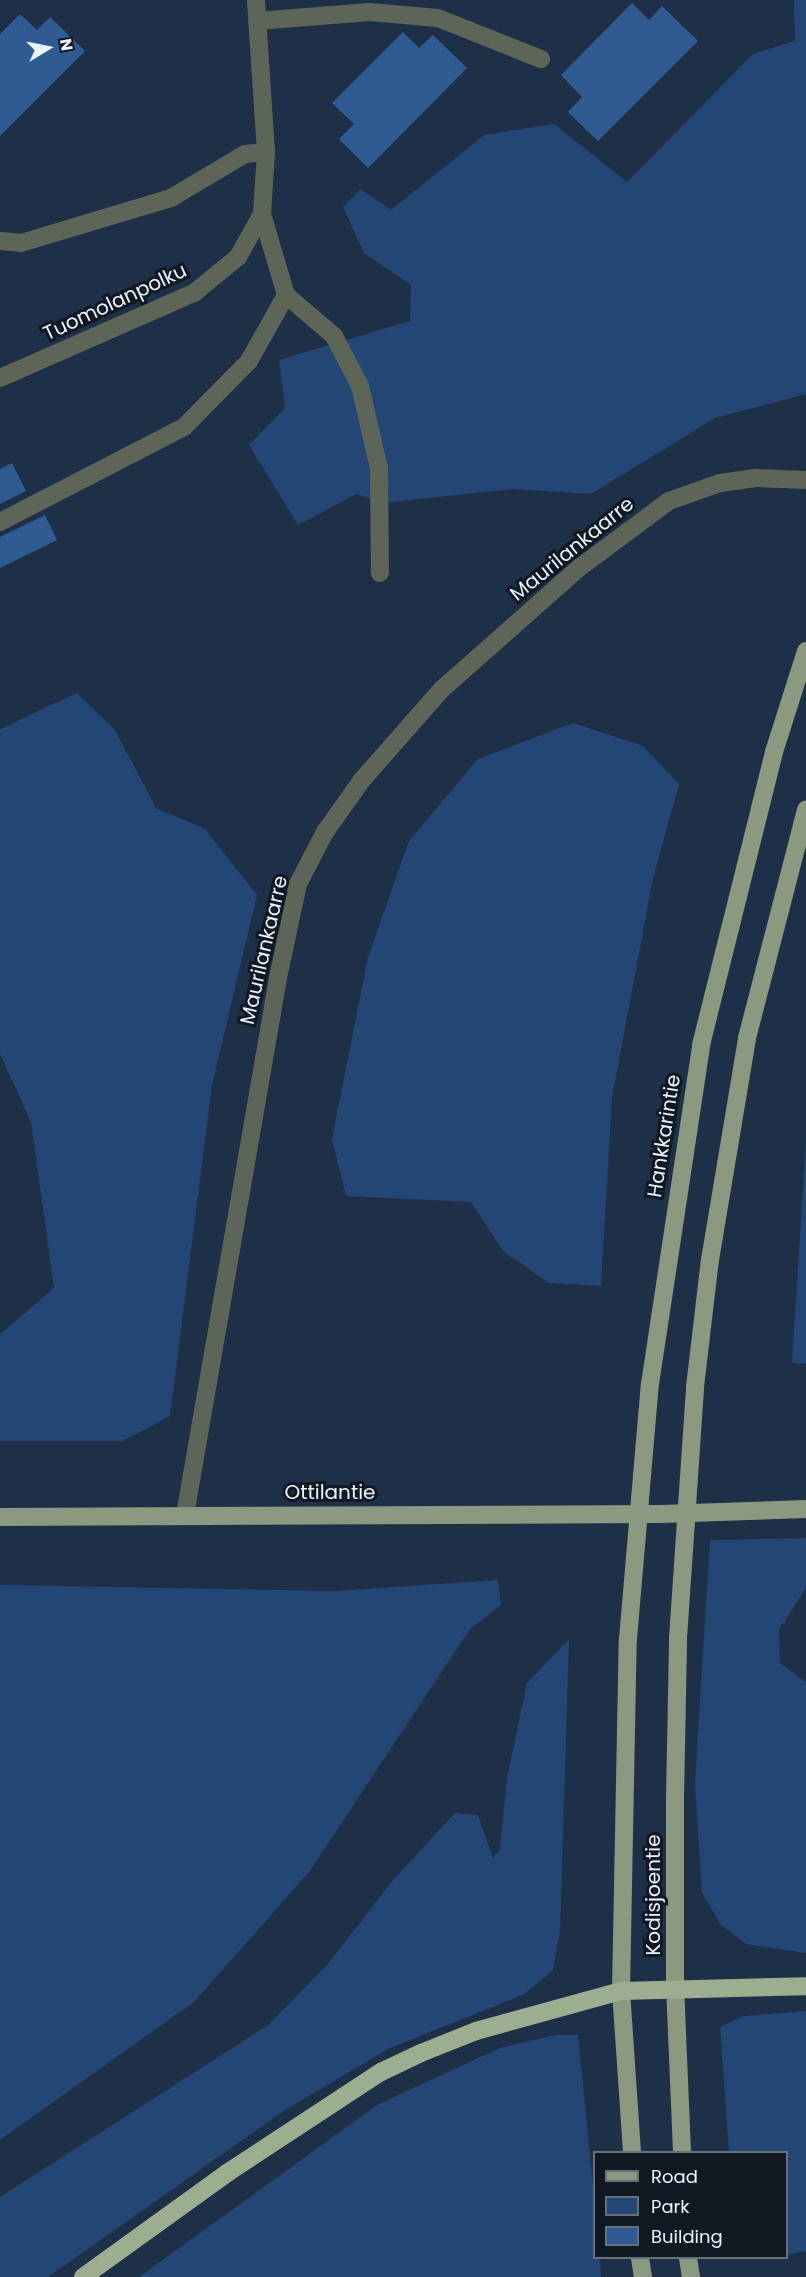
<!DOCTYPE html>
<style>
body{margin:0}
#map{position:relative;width:806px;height:2277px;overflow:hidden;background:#1e3047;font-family:Poppins,sans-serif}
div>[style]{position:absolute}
.green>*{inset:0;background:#234674}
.building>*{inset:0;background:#305b92}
.minor>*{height:18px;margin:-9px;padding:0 9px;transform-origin:9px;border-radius:9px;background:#5d6558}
.major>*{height:18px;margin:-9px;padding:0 9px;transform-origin:9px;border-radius:9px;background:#8a9980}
.highway>*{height:18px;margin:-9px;padding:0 9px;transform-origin:9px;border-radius:9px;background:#9cae8f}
span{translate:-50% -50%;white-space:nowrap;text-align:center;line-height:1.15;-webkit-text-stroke:6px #101822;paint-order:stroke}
.street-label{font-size:20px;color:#eaf3ff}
.legend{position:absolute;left:593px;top:2151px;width:195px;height:108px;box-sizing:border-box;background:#101822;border:2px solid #67707a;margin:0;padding:8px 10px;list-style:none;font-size:18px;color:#eaf3ff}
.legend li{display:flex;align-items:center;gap:12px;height:30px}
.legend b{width:30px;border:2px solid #67707a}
.north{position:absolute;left:18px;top:18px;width:60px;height:60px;-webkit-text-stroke:4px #101822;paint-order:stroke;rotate:80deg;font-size:16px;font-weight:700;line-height:24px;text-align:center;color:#eaf3ff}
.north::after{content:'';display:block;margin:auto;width:21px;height:27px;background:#eaf3ff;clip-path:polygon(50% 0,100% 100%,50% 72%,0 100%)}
</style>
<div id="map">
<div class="green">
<div style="clip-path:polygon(794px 0,806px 0,806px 394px,715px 418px,591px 494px,512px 489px,383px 503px,356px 494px,298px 525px,249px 445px,285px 408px,279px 360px,410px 321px,411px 285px,364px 253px,343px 207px,361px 189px,391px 210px,484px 135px,554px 124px,627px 182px,753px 54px,795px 41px)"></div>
<div style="clip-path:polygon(77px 693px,115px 730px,156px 808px,205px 829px,257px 895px,212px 1085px,170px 1416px,123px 1441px,0 1441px,0 1334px,54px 1288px,31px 1122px,0 1054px,0 729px)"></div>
<div style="clip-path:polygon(573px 723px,643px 746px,679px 784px,653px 878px,612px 1098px,601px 1286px,549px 1283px,503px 1251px,471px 1202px,346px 1196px,332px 1139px,368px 957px,409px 841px,478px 759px)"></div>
<div style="clip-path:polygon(806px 1141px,806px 1364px,792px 1363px)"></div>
<div style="clip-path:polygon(806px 1538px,806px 1588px,779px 1630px,780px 1663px,806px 1682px,806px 1953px,746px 1944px,721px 1925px,702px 1893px,695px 1783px,710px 1540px)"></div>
<div style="clip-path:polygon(498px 1580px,501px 1605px,470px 1629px,309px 1872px,194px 2002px,0 2140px,0 1585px,334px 1591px)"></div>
<div style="clip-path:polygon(569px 1639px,560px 1931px,553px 1970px,523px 1995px,390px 2048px,285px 2110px,48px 2277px,0 2277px,0 2197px,268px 2025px,327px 1965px,394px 1879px,455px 1813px,478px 1815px,493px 1858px,500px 1849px,507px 1778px,527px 1683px)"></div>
<div style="clip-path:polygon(806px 2011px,806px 2251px,787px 2255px,786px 2152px,729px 2152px,720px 2027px,744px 2016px)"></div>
<div style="clip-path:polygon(555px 2035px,578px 2035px,594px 2196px,594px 2258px,600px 2258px,601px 2277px,139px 2277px,377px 2105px,500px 2048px)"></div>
</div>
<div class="building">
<div style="clip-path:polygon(632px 3px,649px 20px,662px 6px,698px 41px,598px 141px,568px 112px,582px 97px,561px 75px)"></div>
<div style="clip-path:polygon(20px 14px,37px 30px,50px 17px,85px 51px,0 136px,0 34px)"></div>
<div style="clip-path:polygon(403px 32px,419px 48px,433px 35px,467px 68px,368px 168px,339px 139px,354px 124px,332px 103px)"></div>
<div style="clip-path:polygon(12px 463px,26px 491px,0 504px,0 469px)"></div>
<div style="clip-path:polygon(45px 515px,57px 540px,0 568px,0 537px)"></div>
</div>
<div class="minor">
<div style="left:257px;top:21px;width:113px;rotate:-4.6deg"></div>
<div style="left:370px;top:12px;width:68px;rotate:5deg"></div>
<div style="left:438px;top:18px;width:111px;rotate:21.7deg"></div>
<div style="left:0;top:241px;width:21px;rotate:5deg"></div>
<div style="left:21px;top:243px;width:157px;rotate:-16.7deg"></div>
<div style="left:171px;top:198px;width:86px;rotate:-30.7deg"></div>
<div style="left:245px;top:154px;width:21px;rotate:-5deg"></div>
<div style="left:286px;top:295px;width:63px;rotate:40.5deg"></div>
<div style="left:334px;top:336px;width:56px;rotate:62.5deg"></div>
<div style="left:360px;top:386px;width:84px;rotate:77deg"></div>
<div style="left:379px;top:468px;width:105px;rotate:89.5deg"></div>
<div style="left:0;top:378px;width:212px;rotate:-23.7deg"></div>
<div style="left:194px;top:293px;width:57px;rotate:-39.3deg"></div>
<div style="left:238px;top:257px;width:49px;rotate:-60.8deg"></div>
<div style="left:262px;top:214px;width:62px;rotate:-86.3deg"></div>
<div style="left:266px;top:152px;width:152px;rotate:-93.8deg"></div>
<div style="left:0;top:522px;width:207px;rotate:-27.3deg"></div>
<div style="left:184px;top:427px;width:93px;rotate:-45.4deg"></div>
<div style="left:249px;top:361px;width:76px;rotate:-60.7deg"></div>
<div style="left:286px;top:295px;width:84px;rotate:-106.5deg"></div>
<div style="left:185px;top:1515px;width:545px;rotate:-80.17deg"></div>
<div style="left:278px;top:978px;width:96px;rotate:-78deg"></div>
<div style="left:298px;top:884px;width:59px;rotate:-62.6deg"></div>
<div style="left:325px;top:832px;width:64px;rotate:-54.6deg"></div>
<div style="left:362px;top:780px;width:120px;rotate:-48.7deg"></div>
<div style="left:441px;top:690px;width:184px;rotate:-41.5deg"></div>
<div style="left:579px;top:568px;width:112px;rotate:-36.7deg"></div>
<div style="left:669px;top:501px;width:54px;rotate:-19.4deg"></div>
<div style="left:720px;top:483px;width:36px;rotate:-8deg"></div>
<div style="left:756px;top:478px;width:50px;rotate:2.3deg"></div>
</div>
<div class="major">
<div style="left:0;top:1517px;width:661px;rotate:-0.26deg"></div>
<div style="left:661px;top:1514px;width:145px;rotate:-2deg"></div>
<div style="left:632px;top:2152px;width:161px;rotate:-93.9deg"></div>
<div style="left:621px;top:1991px;width:352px;rotate:-88.9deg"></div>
<div style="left:628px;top:1639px;width:256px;rotate:-85.1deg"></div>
<div style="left:650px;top:1384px;width:343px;rotate:-81.4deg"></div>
<div style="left:701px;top:1045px;width:302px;rotate:-76deg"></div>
<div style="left:774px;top:752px;width:106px;rotate:-72.4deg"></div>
<div style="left:682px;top:2152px;width:165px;rotate:-92.4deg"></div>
<div style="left:675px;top:1987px;width:188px;rotate:-90deg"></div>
<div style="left:675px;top:1799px;width:161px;rotate:-88.9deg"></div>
<div style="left:678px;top:1638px;width:252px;rotate:-86.1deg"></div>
<div style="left:695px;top:1387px;width:128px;rotate:-83.3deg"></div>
<div style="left:710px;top:1260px;width:225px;rotate:-80.5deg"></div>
<div style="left:747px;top:1038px;width:236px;rotate:-75.5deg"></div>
<div style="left:640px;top:2258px;width:19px;rotate:81deg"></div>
<div style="left:688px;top:2258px;width:19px;rotate:81deg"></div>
</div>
<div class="highway">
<div style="left:83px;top:2277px;width:178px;rotate:-35.8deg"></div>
<div style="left:227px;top:2173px;width:184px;rotate:-33.3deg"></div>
<div style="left:381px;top:2072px;width:44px;rotate:-25.4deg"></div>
<div style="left:421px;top:2053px;width:59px;rotate:-21.8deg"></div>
<div style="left:476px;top:2031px;width:150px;rotate:-15.4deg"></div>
<div style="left:621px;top:1991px;width:185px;rotate:-1.5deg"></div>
</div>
<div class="street-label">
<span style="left:115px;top:302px;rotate:-25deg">Tuomolanpolku</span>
<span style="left:572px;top:549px;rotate:-39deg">Maurilankaarre</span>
<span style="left:264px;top:950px;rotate:-77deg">Maurilankaarre</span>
<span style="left:664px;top:1136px;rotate:-81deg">Hankkarintie</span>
<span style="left:330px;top:1492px">Ottilantie</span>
<span style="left:653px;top:1895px;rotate:-90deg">Kodisjoentie</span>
</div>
<ul class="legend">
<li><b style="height:8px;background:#8a9980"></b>Road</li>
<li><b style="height:16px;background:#234674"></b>Park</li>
<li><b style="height:16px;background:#305b92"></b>Building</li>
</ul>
<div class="north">N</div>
</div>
